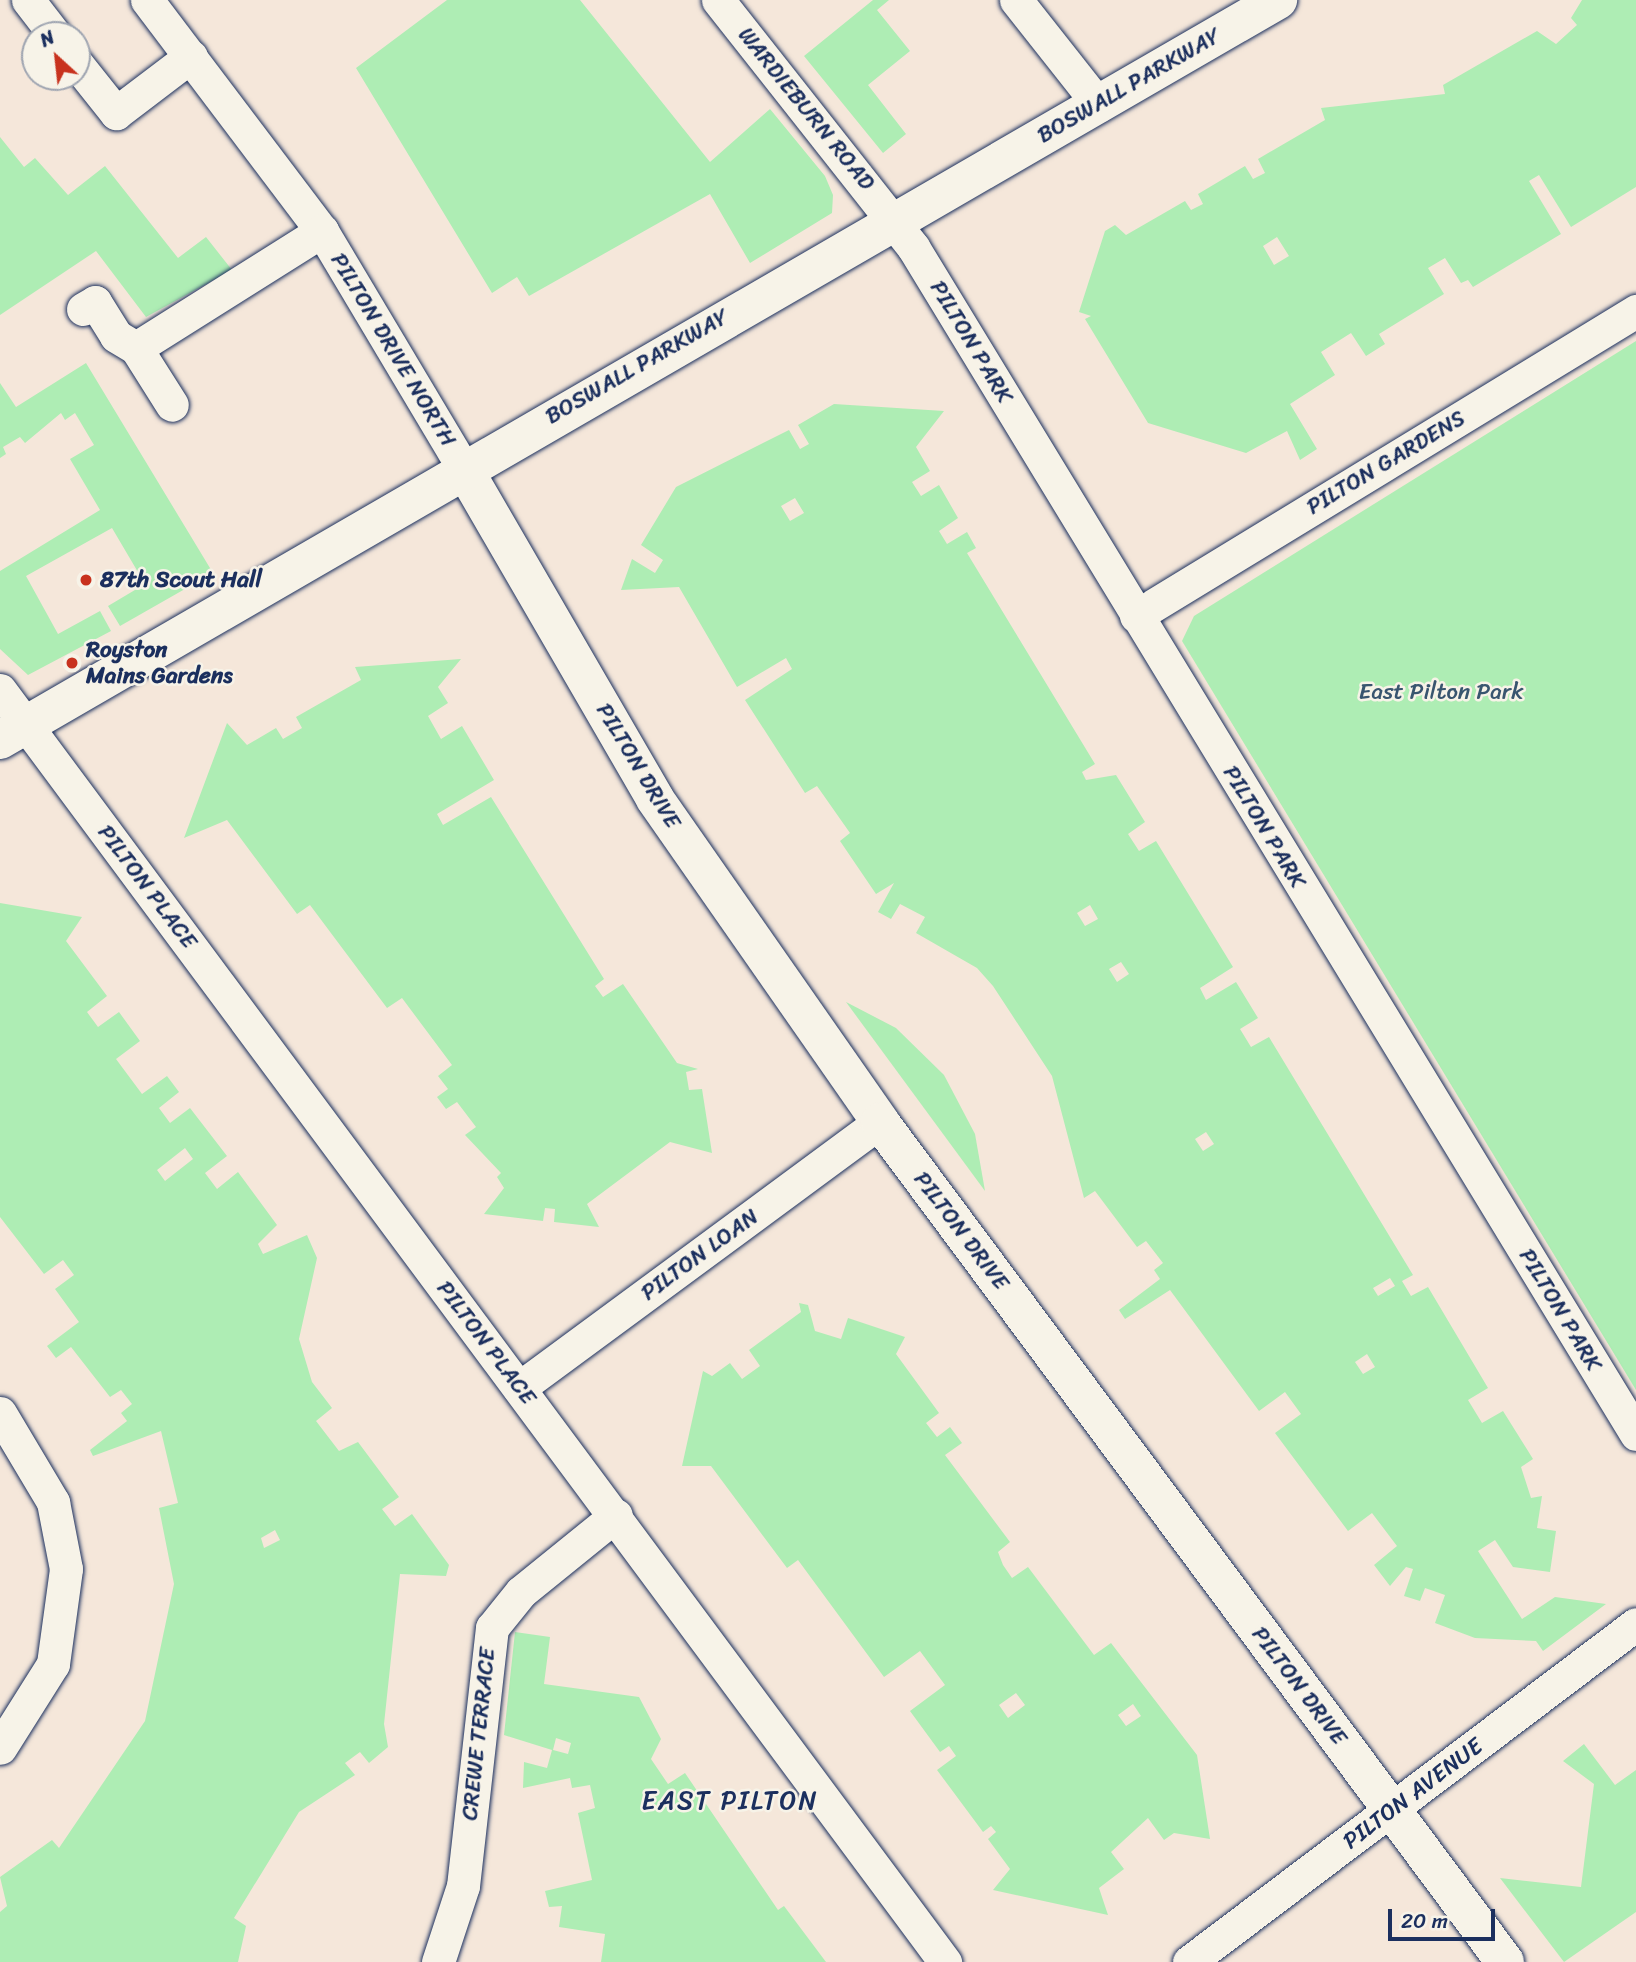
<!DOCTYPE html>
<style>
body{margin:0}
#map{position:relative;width:1636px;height:1962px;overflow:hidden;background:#f5e7da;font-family:Sriracha,sans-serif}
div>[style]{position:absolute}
.green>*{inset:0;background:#aeedb4}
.roads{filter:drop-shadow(0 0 2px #1b2f5e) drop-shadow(0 0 2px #1b2f5e)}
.street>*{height:33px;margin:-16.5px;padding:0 16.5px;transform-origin:16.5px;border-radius:16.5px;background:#f7f3e8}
.secondary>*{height:38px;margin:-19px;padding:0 19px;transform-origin:19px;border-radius:19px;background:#f7f3e8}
.dots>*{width:19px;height:19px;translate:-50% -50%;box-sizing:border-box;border:4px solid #f7f3e8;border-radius:50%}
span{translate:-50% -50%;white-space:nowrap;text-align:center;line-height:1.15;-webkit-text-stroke:5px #f7f3e8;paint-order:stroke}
.street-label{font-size:23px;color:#1b2f5e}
.poi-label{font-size:23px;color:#1b2f5e;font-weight:700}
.left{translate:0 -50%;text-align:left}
.park-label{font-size:23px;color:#38556f}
.quarter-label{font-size:26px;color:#1b2f5e;letter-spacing:2px}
.north{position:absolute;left:21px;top:21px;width:70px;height:70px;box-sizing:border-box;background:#f7f3e8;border:2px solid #9fa5b1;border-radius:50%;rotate:333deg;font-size:19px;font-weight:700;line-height:28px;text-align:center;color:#1b2f5e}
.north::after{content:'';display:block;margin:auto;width:24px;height:32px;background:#c8321e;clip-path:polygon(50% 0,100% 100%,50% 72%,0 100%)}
.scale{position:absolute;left:1388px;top:1909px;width:107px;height:32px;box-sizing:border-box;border:4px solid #1b2f5e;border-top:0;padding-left:9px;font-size:21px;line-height:24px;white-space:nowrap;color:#1b2f5e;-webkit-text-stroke:5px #f7f3e8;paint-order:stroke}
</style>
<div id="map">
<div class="green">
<div style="clip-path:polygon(447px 0,580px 0,710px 162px,770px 109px,825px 176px,833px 195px,832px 213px,750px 263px,710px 194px,529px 296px,517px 277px,492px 293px,356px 68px)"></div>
<div style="clip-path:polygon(873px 0,889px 0,877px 10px,910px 51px,868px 85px,906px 134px,883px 153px,804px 56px)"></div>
<div style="clip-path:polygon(evenodd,1582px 0,1636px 0,1636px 187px,1571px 227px,1539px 175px,1529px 181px,1561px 234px,1473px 287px,1468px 280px,1461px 283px,1445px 258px,1428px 268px,1444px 294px,1379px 334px,1385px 344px,1366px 356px,1351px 333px,1321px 352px,1335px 375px,1290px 404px,1317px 449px,1300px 460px,1287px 431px,1246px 453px,1148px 423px,1085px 319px,1091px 316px,1079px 312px,1105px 231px,1115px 225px,1126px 235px,1185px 201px,1191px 210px,1203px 204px,1198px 194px,1245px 166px,1253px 179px,1265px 173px,1258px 159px,1325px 120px,1321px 108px,1445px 94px,1443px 85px,1537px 31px,1556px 44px,1577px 25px,1571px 18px,1582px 0,1277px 237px,1289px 256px,1274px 265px,1263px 246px,1277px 237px)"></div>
<div style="clip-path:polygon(0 137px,24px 167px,35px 158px,68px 195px,105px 166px,178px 258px,206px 237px,232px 270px,146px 317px,96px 251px,0 315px)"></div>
<div style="clip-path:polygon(1636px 341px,1636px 1390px,1182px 641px,1194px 616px)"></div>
<div style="clip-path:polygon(86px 363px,213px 573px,120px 626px,108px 606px,145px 584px,112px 528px,26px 576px,58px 634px,100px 611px,111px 631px,28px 675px,0 649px,0 571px,100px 510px,70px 459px,94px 445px,75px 413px,65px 420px,61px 413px,25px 443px,20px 437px,3px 447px,6px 454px,0 458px,0 383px,16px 407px)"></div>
<div style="clip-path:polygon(evenodd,834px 404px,944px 411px,916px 447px,930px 471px,912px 482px,921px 496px,939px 485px,958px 518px,939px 531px,947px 544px,967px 532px,976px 548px,967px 553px,1095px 764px,1082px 772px,1086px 780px,1116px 775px,1145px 822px,1128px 834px,1139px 851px,1156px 841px,1233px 967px,1200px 988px,1206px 1000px,1236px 982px,1258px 1018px,1240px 1029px,1251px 1047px,1269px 1037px,1413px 1275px,1402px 1281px,1411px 1296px,1428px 1287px,1488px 1388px,1468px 1400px,1482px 1423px,1503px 1411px,1533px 1459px,1521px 1467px,1531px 1498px,1542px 1496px,1537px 1528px,1556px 1531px,1550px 1572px,1513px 1567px,1495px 1540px,1478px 1551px,1522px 1619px,1555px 1597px,1606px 1604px,1543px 1651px,1536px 1641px,1475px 1638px,1435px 1623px,1445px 1595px,1425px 1588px,1420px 1601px,1404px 1596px,1413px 1569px,1406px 1567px,1390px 1586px,1374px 1565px,1397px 1546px,1372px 1513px,1348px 1531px,1275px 1433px,1301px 1414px,1285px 1392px,1259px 1411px,1170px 1290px,1125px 1319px,1119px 1310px,1160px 1279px,1154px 1270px,1163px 1263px,1146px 1241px,1137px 1247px,1095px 1191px,1084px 1198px,1052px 1076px,993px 986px,977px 968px,916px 933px,925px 917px,900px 904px,891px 919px,878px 912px,894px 883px,876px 894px,840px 841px,850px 833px,817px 786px,805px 793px,745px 700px,792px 669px,786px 658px,737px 687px,679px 587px,621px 590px,632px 559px,655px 573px,663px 560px,641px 545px,676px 487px,789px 430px,800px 449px,809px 444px,798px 425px,834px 404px,795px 498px,804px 513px,790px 521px,781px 506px,795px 498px,834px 404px,1090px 905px,1098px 919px,1085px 926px,1077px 913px,1090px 905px,834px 404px,1121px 962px,1129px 974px,1117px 982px,1109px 969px,1121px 962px,834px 404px,1206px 1132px,1214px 1144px,1203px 1151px,1195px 1139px,1206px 1132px,834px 404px,1390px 1278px,1395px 1286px,1378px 1296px,1373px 1288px,1390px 1278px,834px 404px,1367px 1354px,1375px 1367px,1363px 1374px,1355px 1362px,1367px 1354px)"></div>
<div style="clip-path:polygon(461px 659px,438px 687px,448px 703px,428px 716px,441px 739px,462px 726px,494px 780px,437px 814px,443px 825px,491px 797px,604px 979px,595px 986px,603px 997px,623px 984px,677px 1063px,698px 1069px,686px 1072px,689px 1090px,702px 1089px,712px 1153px,670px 1142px,587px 1204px,599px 1227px,554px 1222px,555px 1209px,545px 1208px,543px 1221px,484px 1214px,504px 1188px,497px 1177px,501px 1173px,465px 1135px,476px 1127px,457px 1102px,446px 1109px,437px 1097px,448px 1089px,438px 1076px,452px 1065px,402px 998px,387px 1008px,310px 905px,297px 914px,227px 820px,184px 838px,227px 723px,247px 745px,276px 728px,283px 739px,302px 728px,296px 717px,361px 680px,355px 667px)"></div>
<div style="clip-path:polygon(evenodd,0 903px,82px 917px,66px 941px,107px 996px,87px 1012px,98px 1027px,119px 1012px,140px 1041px,116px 1059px,142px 1094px,167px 1076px,179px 1092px,159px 1108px,170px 1123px,190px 1108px,227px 1156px,205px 1173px,217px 1189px,238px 1172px,277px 1225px,258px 1244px,263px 1254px,307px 1235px,317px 1258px,299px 1339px,312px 1382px,332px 1408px,316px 1421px,339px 1451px,358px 1442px,399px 1497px,382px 1509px,395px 1526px,412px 1514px,449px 1565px,446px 1576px,400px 1574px,384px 1724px,388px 1747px,369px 1763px,360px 1752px,345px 1763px,355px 1775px,299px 1812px,234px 1918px,246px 1926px,238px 1962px,0 1962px,0 1912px,7px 1906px,0 1877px,52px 1840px,59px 1848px,145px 1721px,174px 1584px,159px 1508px,178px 1503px,161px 1431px,93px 1456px,90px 1450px,127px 1421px,121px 1413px,132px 1404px,121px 1390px,110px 1397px,71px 1347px,56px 1358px,47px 1346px,79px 1322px,55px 1289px,74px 1275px,63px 1260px,44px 1274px,0 1217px,0 903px,185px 1148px,193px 1159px,165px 1181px,157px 1170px,185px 1148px,0 903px,275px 1530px,280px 1540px,264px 1548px,261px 1538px,275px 1530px)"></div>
<div style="clip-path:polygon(846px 1002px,896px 1028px,944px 1075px,975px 1134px,985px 1191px)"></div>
<div style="clip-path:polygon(evenodd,799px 1303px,808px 1305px,815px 1331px,841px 1339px,848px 1318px,905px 1337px,896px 1354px,939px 1413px,926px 1423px,937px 1437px,950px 1427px,962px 1443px,945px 1455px,1010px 1542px,998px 1552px,1003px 1565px,1012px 1578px,1028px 1567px,1094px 1655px,1111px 1643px,1197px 1755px,1210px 1839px,1174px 1833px,1164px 1840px,1148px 1818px,1111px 1852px,1124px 1869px,1099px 1888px,1108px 1915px,993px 1890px,1010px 1869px,988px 1839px,996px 1832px,991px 1826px,983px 1832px,937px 1770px,956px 1756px,949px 1746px,940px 1752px,910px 1711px,945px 1685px,920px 1651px,884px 1677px,798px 1560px,787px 1568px,711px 1466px,682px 1466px,703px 1371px,712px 1376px,730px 1363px,742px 1379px,760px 1366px,749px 1350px,801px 1312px,799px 1303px,1016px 1693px,1025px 1705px,1008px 1718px,999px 1705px,1016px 1693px,799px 1303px,1133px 1704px,1141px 1716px,1126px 1726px,1118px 1715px,1133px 1704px)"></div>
<div style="clip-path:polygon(evenodd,515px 1632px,550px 1637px,544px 1684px,639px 1697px,661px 1739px,651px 1759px,668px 1784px,685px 1773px,778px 1910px,784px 1906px,826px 1962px,601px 1962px,605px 1934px,559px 1927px,562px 1906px,549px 1907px,545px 1891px,592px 1880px,578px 1813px,595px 1808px,590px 1785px,572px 1788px,570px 1778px,523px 1788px,524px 1762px,547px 1768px,552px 1750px,504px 1735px,515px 1632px,556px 1738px,571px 1743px,568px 1754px,553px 1750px,556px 1738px)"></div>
<div style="clip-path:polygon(1584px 1744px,1615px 1785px,1636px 1770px,1636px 1912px,1564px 1962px,1500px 1878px,1581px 1887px,1594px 1784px,1563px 1761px)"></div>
</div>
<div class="roads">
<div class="street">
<div style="left:28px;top:0;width:44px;rotate:52.4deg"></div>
<div style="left:147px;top:0;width:290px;rotate:52.9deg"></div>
<div style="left:322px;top:231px;width:277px;rotate:59.2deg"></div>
<div style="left:718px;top:0;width:315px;rotate:51.7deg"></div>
<div style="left:913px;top:247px;width:1390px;rotate:58.65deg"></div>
<div style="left:1016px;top:0;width:134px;rotate:51.7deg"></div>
<div style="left:77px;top:64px;width:63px;rotate:51.5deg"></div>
<div style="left:116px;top:113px;width:94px;rotate:-37.2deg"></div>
<div style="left:83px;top:309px;width:14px;rotate:-30deg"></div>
<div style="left:95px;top:302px;width:40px;rotate:58deg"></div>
<div style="left:116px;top:336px;width:23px;rotate:31deg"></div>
<div style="left:136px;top:348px;width:220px;rotate:-32.2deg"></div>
<div style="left:136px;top:348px;width:67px;rotate:57.7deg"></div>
<div style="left:1136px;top:616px;width:586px;rotate:-31.38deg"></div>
<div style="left:0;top:690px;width:1585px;rotate:53.39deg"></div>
<div style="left:519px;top:1388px;width:448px;rotate:-36.4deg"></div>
<div style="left:0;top:1413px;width:104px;rotate:59.2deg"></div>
<div style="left:53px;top:1502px;width:68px;rotate:79deg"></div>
<div style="left:66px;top:1569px;width:96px;rotate:97.8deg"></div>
<div style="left:53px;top:1664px;width:99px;rotate:122.2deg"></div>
<div style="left:438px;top:1962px;width:80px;rotate:-71.8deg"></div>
<div style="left:463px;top:1886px;width:260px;rotate:-83.6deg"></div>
<div style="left:492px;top:1628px;width:46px;rotate:-51.1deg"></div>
<div style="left:521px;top:1592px;width:122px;rotate:-39deg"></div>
<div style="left:1189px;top:1962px;width:560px;rotate:-37.09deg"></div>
</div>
<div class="secondary">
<div style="left:464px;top:469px;width:381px;rotate:59.9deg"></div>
<div style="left:655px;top:799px;width:394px;rotate:55.1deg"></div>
<div style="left:880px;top:1122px;width:1047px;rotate:53.35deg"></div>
<div style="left:0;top:740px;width:1477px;rotate:-30.07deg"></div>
</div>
</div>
<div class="dots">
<div style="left:86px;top:580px;background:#c8321e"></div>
<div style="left:72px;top:663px;background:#c8321e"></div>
</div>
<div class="street-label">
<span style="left:1129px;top:86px;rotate:-30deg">BOSWALL PARKWAY</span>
<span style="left:806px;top:109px;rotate:51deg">WARDIEBURN ROAD</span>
<span style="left:971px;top:342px;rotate:59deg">PILTON PARK</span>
<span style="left:393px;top:350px;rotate:59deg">PILTON DRIVE NORTH</span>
<span style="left:637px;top:367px;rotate:-30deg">BOSWALL PARKWAY</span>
<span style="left:1386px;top:463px;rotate:-31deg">PILTON GARDENS</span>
<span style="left:638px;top:766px;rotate:59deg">PILTON DRIVE</span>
<span style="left:1264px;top:827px;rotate:59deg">PILTON PARK</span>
<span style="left:147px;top:887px;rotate:53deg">PILTON PLACE</span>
<span style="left:961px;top:1231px;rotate:53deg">PILTON DRIVE</span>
<span style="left:700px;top:1255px;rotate:-36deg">PILTON LOAN</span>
<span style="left:1560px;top:1310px;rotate:59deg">PILTON PARK</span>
<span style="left:486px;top:1343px;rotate:53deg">PILTON PLACE</span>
<span style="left:1299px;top:1686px;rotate:53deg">PILTON DRIVE</span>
<span style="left:479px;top:1734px;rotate:-84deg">CREWE TERRACE</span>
<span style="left:1413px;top:1794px;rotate:-37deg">PILTON AVENUE</span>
</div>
<div class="poi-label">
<span class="left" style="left:100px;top:580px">87th Scout Hall</span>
<span class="left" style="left:86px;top:663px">Royston<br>Mains Gardens</span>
</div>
<div class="park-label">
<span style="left:1441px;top:692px">East Pilton Park</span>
</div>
<div class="quarter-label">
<span style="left:730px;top:1801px">EAST PILTON</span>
</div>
<div class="north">N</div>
<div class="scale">20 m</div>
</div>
